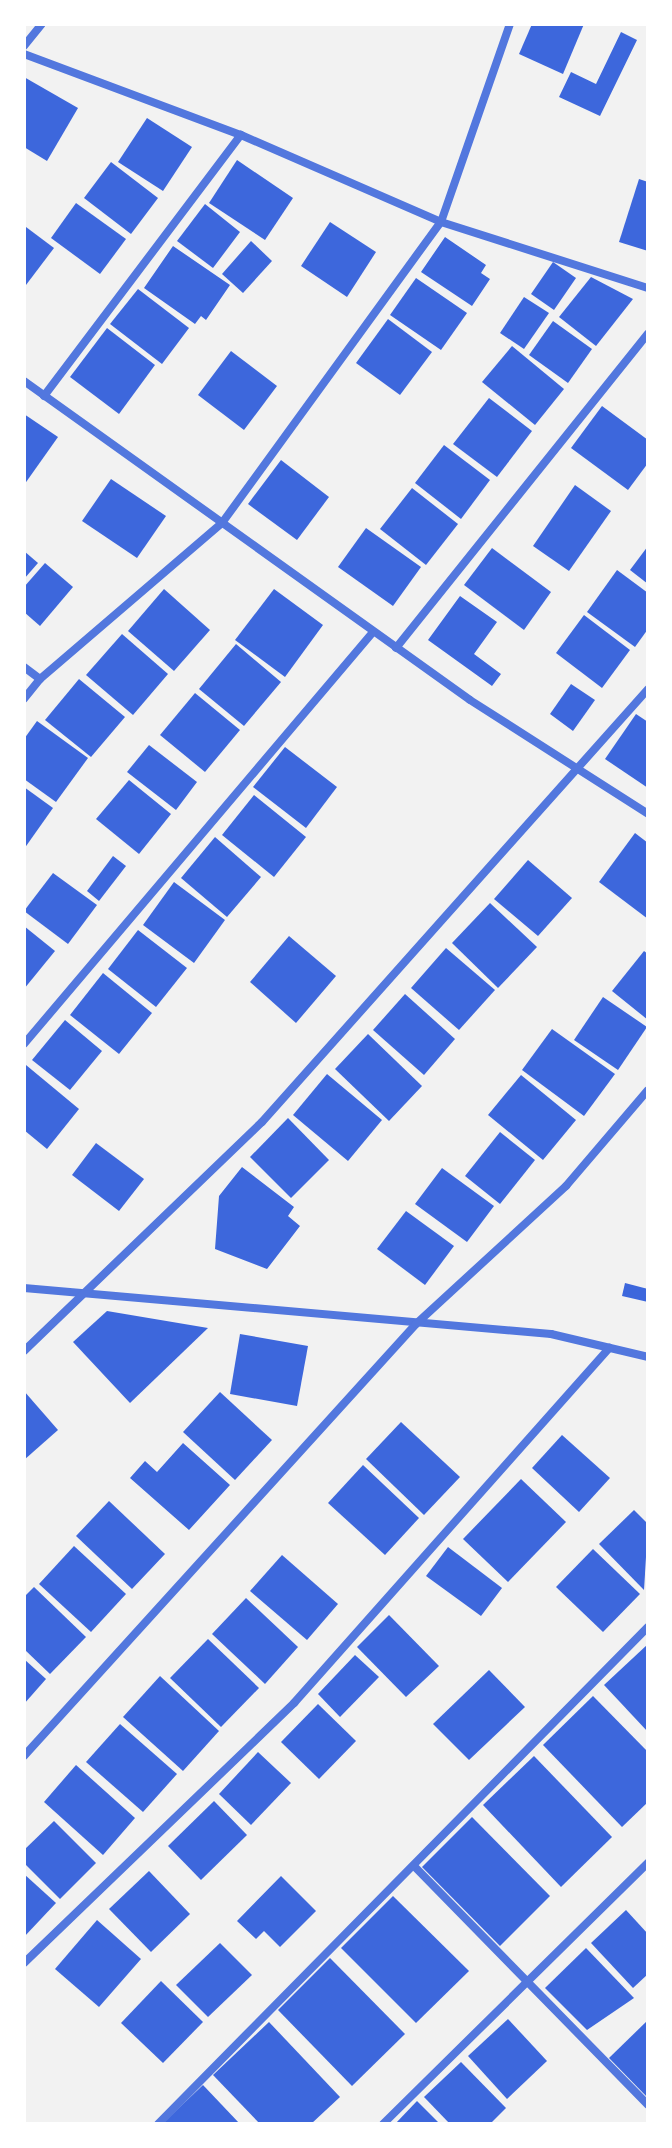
<!DOCTYPE html>
<style>
body{margin:0}
#map{position:relative;width:672px;height:2148px;overflow:hidden;background:#f2f2f2;font-family:Manrope,sans-serif}
div>[style]{position:absolute}
.building>*{inset:0;background:#3d67dc}
.minor>*{height:8px;margin:-4px;padding:0 4px;transform-origin:4px;border-radius:4px;background:#5277de}
span{translate:-50% -50%;white-space:nowrap;text-align:center;line-height:1.15;-webkit-text-stroke:6px #fff;paint-order:stroke}
.frame{position:absolute;inset:0;border:26px solid #fff;pointer-events:none}
</style>
<div id="map">
<div class="building">
<div style="clip-path:polygon(532px 24px,584px 24px,563px 74px,519px 54px)"></div>
<div style="clip-path:polygon(621px 32px,637px 40px,600px 116px,559px 97px,571px 72px,596px 84px)"></div>
<div style="clip-path:polygon(24px 77px,78px 108px,47px 161px,24px 147px)"></div>
<div style="clip-path:polygon(147px 118px,192px 147px,163px 191px,118px 162px)"></div>
<div style="clip-path:polygon(237px 160px,293px 198px,265px 240px,209px 203px)"></div>
<div style="clip-path:polygon(111px 162px,158px 198px,131px 234px,84px 198px)"></div>
<div style="clip-path:polygon(639px 179px,648px 182px,648px 251px,619px 242px)"></div>
<div style="clip-path:polygon(76px 203px,126px 239px,100px 274px,51px 238px)"></div>
<div style="clip-path:polygon(205px 204px,240px 232px,213px 268px,177px 241px)"></div>
<div style="clip-path:polygon(330px 222px,376px 252px,347px 297px,301px 266px)"></div>
<div style="clip-path:polygon(26px 227px,54px 248px,26px 285px,24px 230px)"></div>
<div style="clip-path:polygon(445px 237px,486px 265px,481px 273px,490px 279px,472px 306px,421px 272px)"></div>
<div style="clip-path:polygon(251px 241px,272px 261px,243px 293px,222px 274px)"></div>
<div style="clip-path:polygon(173px 246px,230px 285px,206px 320px,201px 316px,195px 324px,144px 288px)"></div>
<div style="clip-path:polygon(553px 262px,576px 278px,554px 310px,531px 294px)"></div>
<div style="clip-path:polygon(591px 277px,633px 299px,596px 346px,559px 317px)"></div>
<div style="clip-path:polygon(416px 278px,467px 313px,441px 350px,390px 315px)"></div>
<div style="clip-path:polygon(138px 289px,189px 328px,162px 364px,110px 324px)"></div>
<div style="clip-path:polygon(524px 297px,549px 313px,524px 349px,500px 333px)"></div>
<div style="clip-path:polygon(388px 319px,432px 352px,400px 395px,356px 363px)"></div>
<div style="clip-path:polygon(553px 321px,592px 349px,568px 383px,529px 355px)"></div>
<div style="clip-path:polygon(107px 328px,155px 365px,119px 414px,70px 377px)"></div>
<div style="clip-path:polygon(512px 346px,564px 389px,535px 425px,482px 382px)"></div>
<div style="clip-path:polygon(231px 351px,277px 386px,244px 430px,198px 395px)"></div>
<div style="clip-path:polygon(489px 398px,532px 431px,497px 477px,453px 444px)"></div>
<div style="clip-path:polygon(602px 406px,648px 440px,648px 463px,628px 490px,571px 448px)"></div>
<div style="clip-path:polygon(24px 414px,58px 437px,24px 485px)"></div>
<div style="clip-path:polygon(444px 445px,490px 480px,461px 519px,415px 483px)"></div>
<div style="clip-path:polygon(281px 460px,329px 497px,297px 540px,248px 504px)"></div>
<div style="clip-path:polygon(111px 479px,166px 516px,137px 558px,82px 521px)"></div>
<div style="clip-path:polygon(575px 485px,611px 511px,569px 571px,533px 546px)"></div>
<div style="clip-path:polygon(412px 488px,458px 524px,426px 565px,380px 529px)"></div>
<div style="clip-path:polygon(366px 528px,421px 567px,393px 606px,338px 567px)"></div>
<div style="clip-path:polygon(648px 546px,648px 584px,630px 570px)"></div>
<div style="clip-path:polygon(492px 548px,551px 592px,524px 630px,464px 585px)"></div>
<div style="clip-path:polygon(24px 551px,38px 563px,24px 579px)"></div>
<div style="clip-path:polygon(45px 563px,73px 587px,40px 626px,24px 612px,24px 587px)"></div>
<div style="clip-path:polygon(617px 570px,648px 593px,648px 629px,635px 647px,587px 612px)"></div>
<div style="clip-path:polygon(164px 589px,210px 630px,174px 671px,128px 631px)"></div>
<div style="clip-path:polygon(274px 589px,323px 625px,285px 677px,235px 640px)"></div>
<div style="clip-path:polygon(460px 596px,497px 622px,474px 654px,501px 674px,492px 686px,428px 640px)"></div>
<div style="clip-path:polygon(584px 615px,630px 650px,602px 688px,556px 653px)"></div>
<div style="clip-path:polygon(122px 634px,168px 674px,133px 715px,86px 675px)"></div>
<div style="clip-path:polygon(236px 644px,281px 682px,244px 726px,199px 689px)"></div>
<div style="clip-path:polygon(79px 679px,125px 717px,91px 757px,45px 720px)"></div>
<div style="clip-path:polygon(571px 684px,595px 700px,573px 731px,550px 714px)"></div>
<div style="clip-path:polygon(195px 693px,240px 730px,205px 772px,160px 735px)"></div>
<div style="clip-path:polygon(636px 714px,648px 722px,648px 788px,605px 759px)"></div>
<div style="clip-path:polygon(37px 721px,88px 758px,56px 802px,24px 779px,24px 739px)"></div>
<div style="clip-path:polygon(149px 745px,197px 782px,176px 810px,127px 772px)"></div>
<div style="clip-path:polygon(285px 747px,337px 787px,306px 828px,253px 787px)"></div>
<div style="clip-path:polygon(129px 780px,171px 814px,139px 854px,96px 819px)"></div>
<div style="clip-path:polygon(24px 787px,53px 808px,24px 849px)"></div>
<div style="clip-path:polygon(254px 795px,306px 837px,274px 877px,222px 835px)"></div>
<div style="clip-path:polygon(635px 833px,648px 843px,648px 919px,599px 882px)"></div>
<div style="clip-path:polygon(215px 837px,261px 877px,227px 917px,181px 878px)"></div>
<div style="clip-path:polygon(113px 856px,126px 866px,99px 901px,87px 891px)"></div>
<div style="clip-path:polygon(528px 860px,572px 898px,538px 936px,494px 899px)"></div>
<div style="clip-path:polygon(53px 873px,97px 905px,68px 944px,24px 911px)"></div>
<div style="clip-path:polygon(174px 882px,225px 920px,194px 963px,143px 925px)"></div>
<div style="clip-path:polygon(490px 903px,537px 947px,498px 988px,452px 943px)"></div>
<div style="clip-path:polygon(24px 926px,55px 951px,24px 989px)"></div>
<div style="clip-path:polygon(138px 930px,187px 968px,156px 1007px,108px 969px)"></div>
<div style="clip-path:polygon(289px 936px,336px 976px,296px 1023px,250px 982px)"></div>
<div style="clip-path:polygon(446px 948px,495px 990px,459px 1030px,411px 988px)"></div>
<div style="clip-path:polygon(644px 951px,648px 954px,648px 1020px,612px 991px)"></div>
<div style="clip-path:polygon(103px 973px,152px 1013px,119px 1054px,70px 1015px)"></div>
<div style="clip-path:polygon(405px 994px,455px 1039px,424px 1075px,373px 1030px)"></div>
<div style="clip-path:polygon(603px 997px,647px 1027px,618px 1070px,574px 1040px)"></div>
<div style="clip-path:polygon(65px 1020px,102px 1051px,70px 1090px,32px 1060px)"></div>
<div style="clip-path:polygon(552px 1029px,615px 1074px,584px 1116px,522px 1070px)"></div>
<div style="clip-path:polygon(368px 1034px,422px 1086px,389px 1121px,335px 1069px)"></div>
<div style="clip-path:polygon(26px 1065px,79px 1109px,47px 1149px,24px 1130px)"></div>
<div style="clip-path:polygon(327px 1074px,382px 1120px,348px 1161px,293px 1115px)"></div>
<div style="clip-path:polygon(521px 1075px,576px 1120px,543px 1160px,488px 1115px)"></div>
<div style="clip-path:polygon(288px 1118px,329px 1160px,291px 1198px,250px 1157px)"></div>
<div style="clip-path:polygon(500px 1132px,535px 1160px,500px 1204px,465px 1176px)"></div>
<div style="clip-path:polygon(96px 1143px,144px 1179px,119px 1211px,72px 1175px)"></div>
<div style="clip-path:polygon(242px 1167px,294px 1207px,288px 1216px,300px 1226px,267px 1269px,215px 1249px,219px 1196px)"></div>
<div style="clip-path:polygon(442px 1168px,494px 1206px,467px 1242px,415px 1204px)"></div>
<div style="clip-path:polygon(406px 1211px,454px 1246px,425px 1285px,377px 1249px)"></div>
<div style="clip-path:polygon(625px 1283px,648px 1289px,648px 1302px,622px 1296px)"></div>
<div style="clip-path:polygon(107px 1311px,208px 1328px,130px 1403px,73px 1342px)"></div>
<div style="clip-path:polygon(240px 1334px,308px 1346px,297px 1406px,230px 1394px)"></div>
<div style="clip-path:polygon(24px 1391px,58px 1430px,24px 1460px)"></div>
<div style="clip-path:polygon(220px 1392px,272px 1440px,235px 1480px,183px 1432px)"></div>
<div style="clip-path:polygon(401px 1422px,460px 1477px,424px 1515px,366px 1459px)"></div>
<div style="clip-path:polygon(562px 1435px,610px 1478px,579px 1512px,532px 1468px)"></div>
<div style="clip-path:polygon(183px 1443px,230px 1485px,189px 1530px,130px 1478px,145px 1461px,157px 1472px)"></div>
<div style="clip-path:polygon(363px 1465px,419px 1518px,385px 1555px,328px 1503px)"></div>
<div style="clip-path:polygon(521px 1479px,566px 1522px,508px 1582px,463px 1539px)"></div>
<div style="clip-path:polygon(109px 1501px,165px 1554px,132px 1589px,76px 1536px)"></div>
<div style="clip-path:polygon(634px 1510px,648px 1524px,644px 1590px,599px 1544px)"></div>
<div style="clip-path:polygon(74px 1546px,126px 1594px,91px 1632px,39px 1584px)"></div>
<div style="clip-path:polygon(448px 1547px,502px 1588px,481px 1616px,426px 1576px)"></div>
<div style="clip-path:polygon(593px 1549px,640px 1594px,603px 1632px,556px 1587px)"></div>
<div style="clip-path:polygon(282px 1555px,338px 1604px,307px 1640px,250px 1591px)"></div>
<div style="clip-path:polygon(34px 1587px,86px 1637px,50px 1674px,24px 1649px,24px 1597px)"></div>
<div style="clip-path:polygon(246px 1598px,298px 1647px,265px 1684px,212px 1634px)"></div>
<div style="clip-path:polygon(389px 1615px,439px 1666px,406px 1697px,357px 1647px)"></div>
<div style="clip-path:polygon(208px 1639px,259px 1688px,221px 1727px,170px 1678px)"></div>
<div style="clip-path:polygon(648px 1644px,648px 1732px,604px 1685px)"></div>
<div style="clip-path:polygon(355px 1655px,379px 1677px,340px 1717px,318px 1694px)"></div>
<div style="clip-path:polygon(24px 1659px,46px 1679px,24px 1704px)"></div>
<div style="clip-path:polygon(489px 1670px,525px 1707px,469px 1760px,433px 1724px)"></div>
<div style="clip-path:polygon(160px 1676px,219px 1731px,183px 1771px,123px 1717px)"></div>
<div style="clip-path:polygon(593px 1696px,648px 1752px,648px 1802px,622px 1827px,543px 1745px)"></div>
<div style="clip-path:polygon(318px 1704px,356px 1741px,319px 1779px,281px 1742px)"></div>
<div style="clip-path:polygon(120px 1724px,177px 1774px,143px 1812px,86px 1762px)"></div>
<div style="clip-path:polygon(258px 1752px,291px 1783px,251px 1825px,219px 1794px)"></div>
<div style="clip-path:polygon(534px 1756px,612px 1837px,561px 1887px,483px 1805px)"></div>
<div style="clip-path:polygon(76px 1765px,135px 1818px,103px 1855px,44px 1802px)"></div>
<div style="clip-path:polygon(214px 1801px,247px 1835px,201px 1880px,168px 1846px)"></div>
<div style="clip-path:polygon(472px 1817px,550px 1896px,500px 1946px,422px 1867px)"></div>
<div style="clip-path:polygon(54px 1821px,96px 1863px,60px 1899px,24px 1863px,24px 1850px)"></div>
<div style="clip-path:polygon(149px 1871px,190px 1914px,151px 1952px,109px 1909px)"></div>
<div style="clip-path:polygon(24px 1874px,56px 1903px,24px 1937px)"></div>
<div style="clip-path:polygon(281px 1876px,316px 1911px,280px 1947px,264px 1931px,256px 1939px,237px 1921px)"></div>
<div style="clip-path:polygon(393px 1896px,469px 1971px,416px 2023px,341px 1948px)"></div>
<div style="clip-path:polygon(626px 1910px,648px 1934px,648px 1974px,633px 1988px,591px 1943px)"></div>
<div style="clip-path:polygon(97px 1920px,141px 1959px,99px 2007px,55px 1969px)"></div>
<div style="clip-path:polygon(220px 1943px,252px 1975px,208px 2017px,176px 1985px)"></div>
<div style="clip-path:polygon(586px 1948px,634px 1998px,587px 2030px,545px 1988px)"></div>
<div style="clip-path:polygon(330px 1958px,405px 2034px,352px 2086px,278px 2010px)"></div>
<div style="clip-path:polygon(161px 1981px,203px 2022px,163px 2063px,121px 2023px)"></div>
<div style="clip-path:polygon(508px 2019px,547px 2061px,507px 2099px,468px 2056px)"></div>
<div style="clip-path:polygon(648px 2020px,648px 2098px,609px 2058px)"></div>
<div style="clip-path:polygon(269px 2022px,340px 2097px,311px 2124px,260px 2124px,213px 2075px)"></div>
<div style="clip-path:polygon(461px 2062px,506px 2108px,490px 2124px,450px 2124px,424px 2097px)"></div>
<div style="clip-path:polygon(203px 2085px,240px 2124px,162px 2124px)"></div>
<div style="clip-path:polygon(417px 2101px,440px 2124px,395px 2124px)"></div>
</div>
<div class="minor">
<div style="left:24px;top:46px;width:28px;rotate:-51deg"></div>
<div style="left:24px;top:54px;width:232px;rotate:20.5deg"></div>
<div style="left:241px;top:135px;width:218px;rotate:23.5deg"></div>
<div style="left:441px;top:222px;width:217px;rotate:17.7deg"></div>
<div style="left:24px;top:381px;width:548px;rotate:35.57deg"></div>
<div style="left:470px;top:700px;width:211px;rotate:32.6deg"></div>
<div style="left:44px;top:396px;width:327px;rotate:-53deg"></div>
<div style="left:396px;top:648px;width:403px;rotate:-51.3deg"></div>
<div style="left:24px;top:667px;width:20px;rotate:37deg"></div>
<div style="left:40px;top:679px;width:26px;rotate:129deg"></div>
<div style="left:40px;top:679px;width:240px;rotate:-40.6deg"></div>
<div style="left:222px;top:523px;width:372px;rotate:-54deg"></div>
<div style="left:441px;top:222px;width:210px;rotate:-70.8deg"></div>
<div style="left:24px;top:1044px;width:540px;rotate:-49.73deg"></div>
<div style="left:24px;top:1288px;width:529px;rotate:4.99deg"></div>
<div style="left:551px;top:1334px;width:100px;rotate:13.3deg"></div>
<div style="left:24px;top:1351px;width:330px;rotate:-43.9deg"></div>
<div style="left:262px;top:1122px;width:580px;rotate:-48.28deg"></div>
<div style="left:24px;top:1756px;width:583px;rotate:-47.78deg"></div>
<div style="left:416px;top:1324px;width:204px;rotate:-42.6deg"></div>
<div style="left:566px;top:1186px;width:126px;rotate:-49.5deg"></div>
<div style="left:415px;top:1867px;width:333px;rotate:45.6deg"></div>
<div style="left:24px;top:1963px;width:375px;rotate:-43.9deg"></div>
<div style="left:294px;top:1703px;width:475px;rotate:-48.4deg"></div>
<div style="left:158px;top:2124px;width:698px;rotate:-45.41deg"></div>
<div style="left:383px;top:2124px;width:372px;rotate:-44.6deg"></div>
</div>
<div class="frame"></div>
</div>
